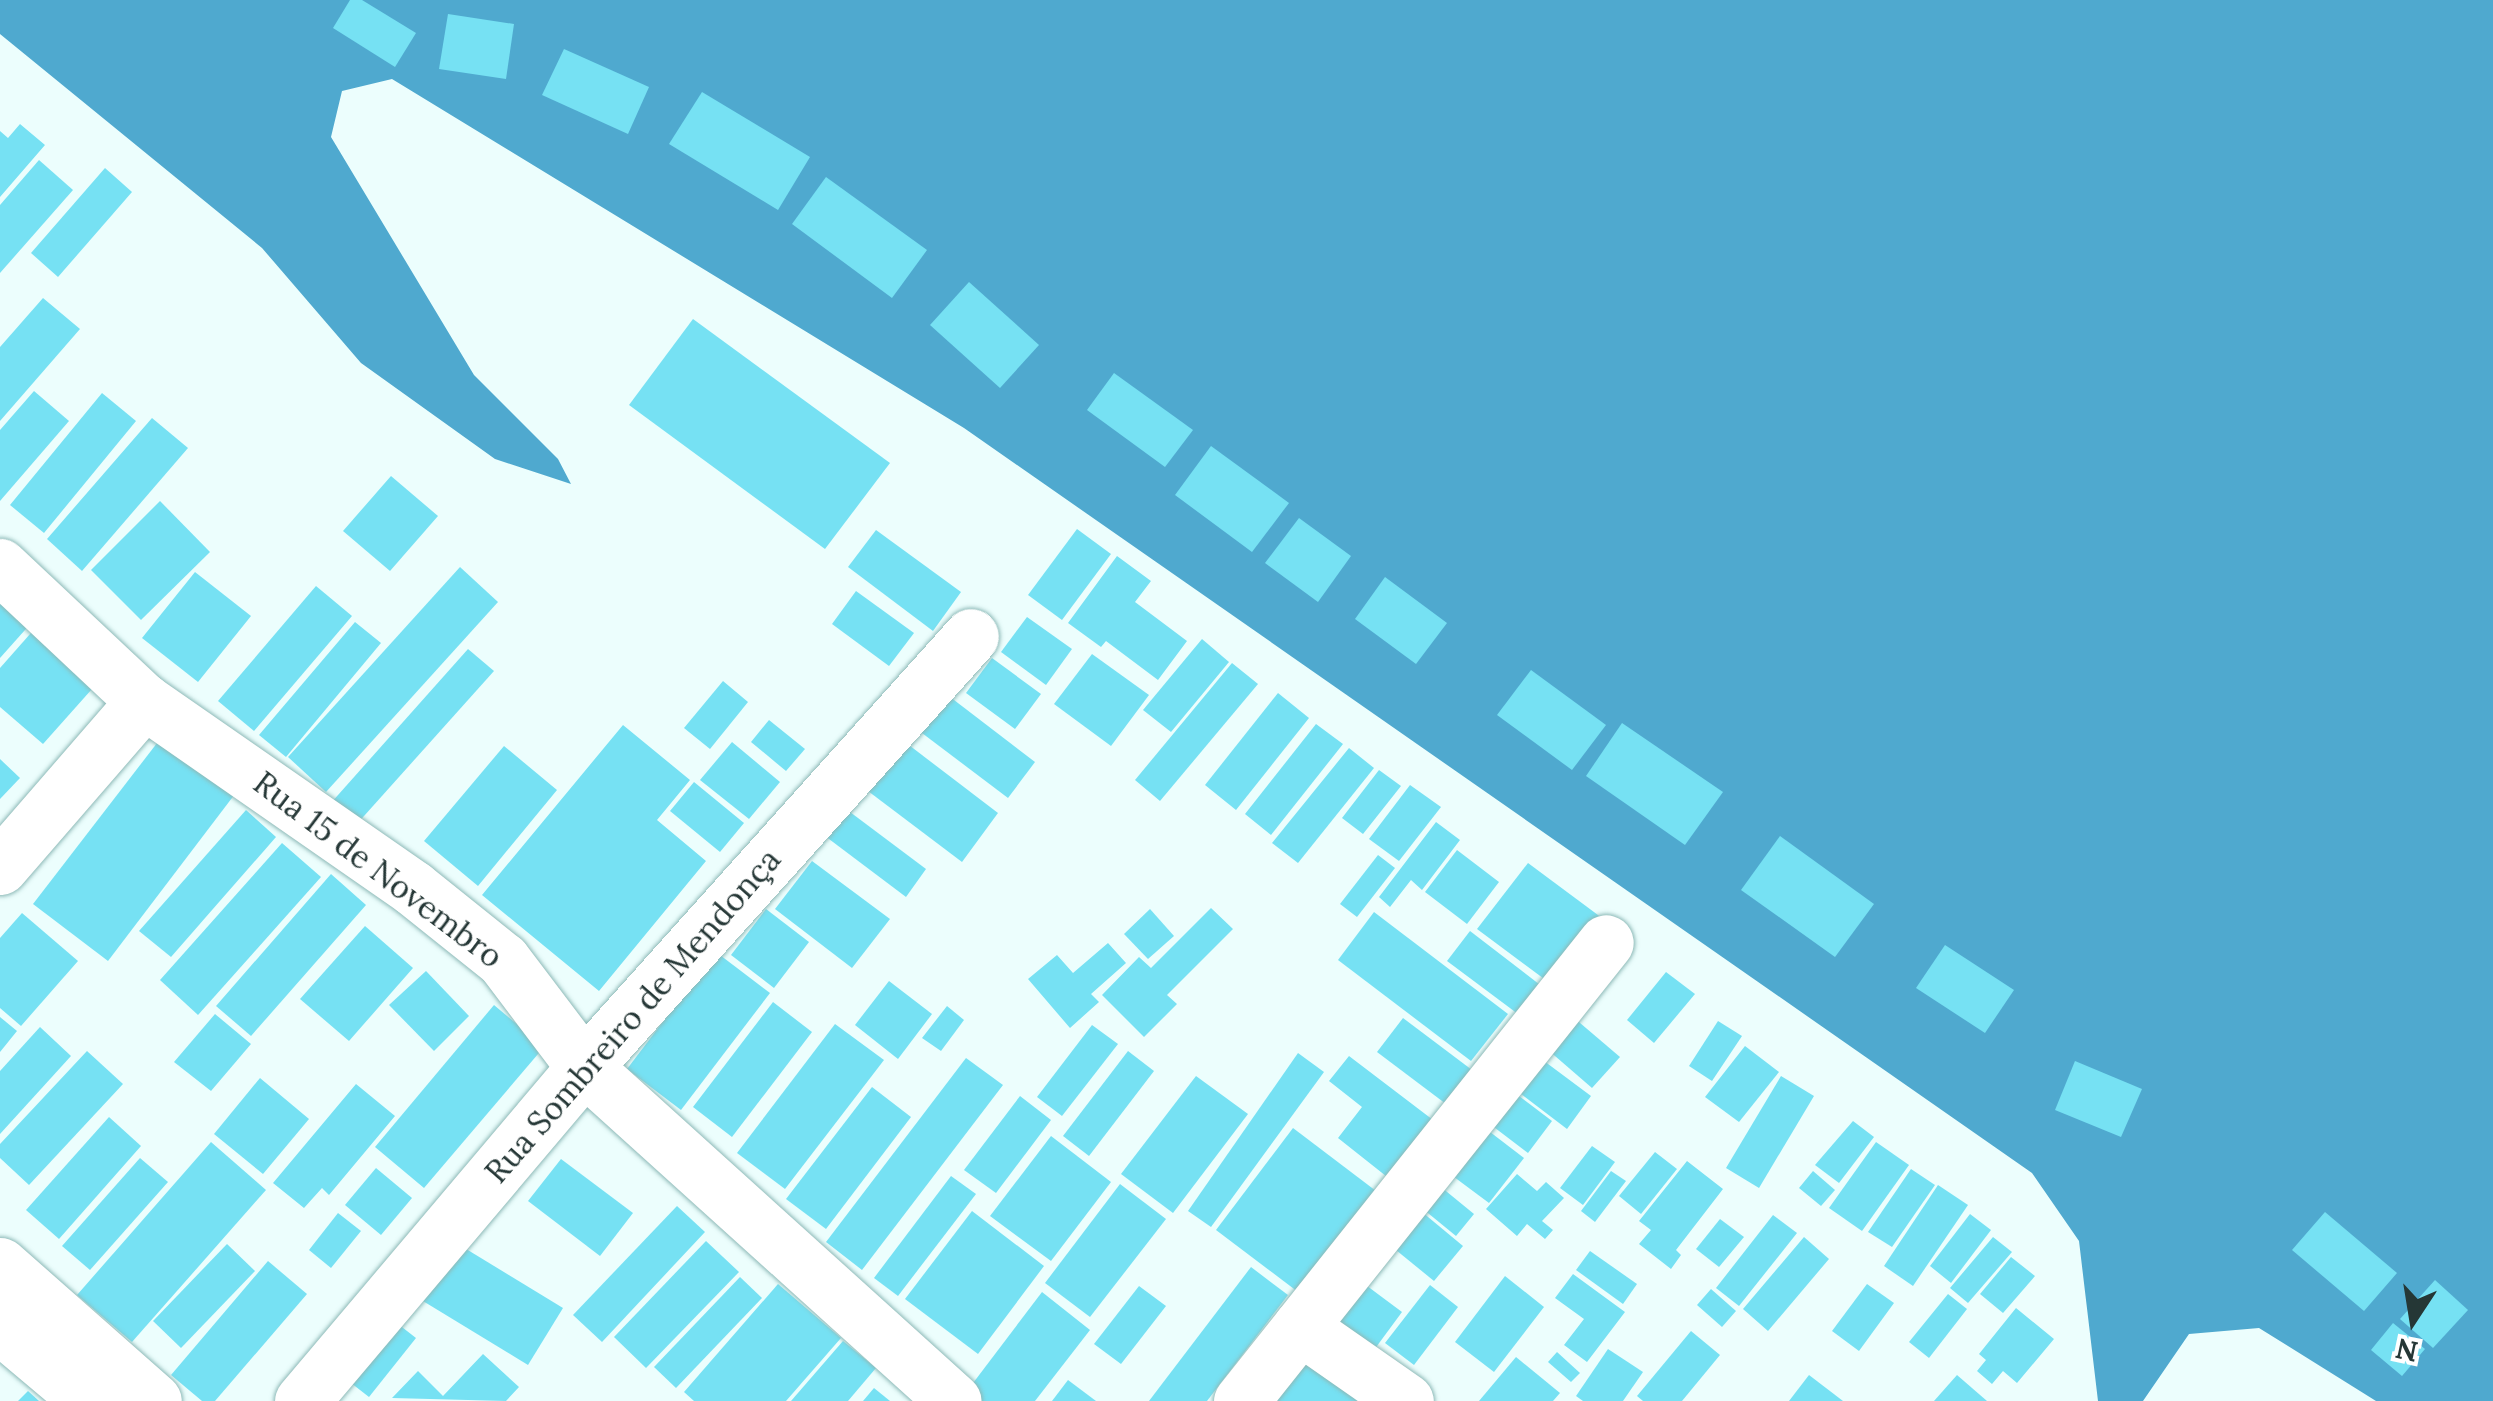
<!DOCTYPE html>
<meta charset="utf-8">
<style>
body{margin:0}
#map{position:relative;width:2493px;height:1401px;overflow:hidden;background:#ecfefd;font-family:Lora,serif}
div>[style]{position:absolute}
.water>*{inset:0;background:#4fa9cf}
.building>*{inset:0;background:#76e1f3}
.roads{filter:drop-shadow(0 0 2px #8db9b7) drop-shadow(0 0 2px #8db9b7)}
.minor>*{height:55px;margin:-27.5px;padding:0 27.5px;transform-origin:27.5px;border-radius:27.5px;background:#fff}
span{translate:-50% -50%;white-space:nowrap;text-align:center;line-height:1.15;-webkit-text-stroke:8px #fff;paint-order:stroke}
.street-label{font-size:32px;color:#253736}
.north{position:absolute;left:2363px;top:1271px;width:100px;height:100px;-webkit-text-stroke:8px #fff;paint-order:stroke;rotate:192deg;font-size:28px;font-weight:700;line-height:40px;text-align:center;color:#253736}
.north::after{content:'';display:block;margin:auto;width:35px;height:45px;background:#253736;clip-path:polygon(50% 0,100% 100%,50% 72%,0 100%)}
</style>
<div id="map">
<div class="water">
<div style="clip-path:polygon(0 0,2493px 0,2493px 1401px,2376px 1401px,2259px 1328px,2189px 1334px,2143px 1401px,2098px 1401px,2079px 1241px,2032px 1173px,964px 428px,392px 79px,342px 91px,331px 137px,474px 375px,558px 459px,571px 484px,495px 459px,361px 363px,262px 248px,0 34px)"></div>
</div>
<div class="building">
<div style="clip-path:polygon(350px 0,362px 0,416px 33px,395px 67px,333px 28px)"></div>
<div style="clip-path:polygon(448px 14px,514px 24px,506px 79px,439px 69px)"></div>
<div style="clip-path:polygon(564px 49px,649px 87px,628px 134px,542px 95px)"></div>
<div style="clip-path:polygon(702px 92px,810px 157px,778px 210px,669px 144px)"></div>
<div style="clip-path:polygon(20px 124px,45px 145px,0 197px,0 131px,8px 138px)"></div>
<div style="clip-path:polygon(39px 160px,73px 190px,0 273px,0 205px)"></div>
<div style="clip-path:polygon(105px 168px,132px 192px,58px 277px,31px 253px)"></div>
<div style="clip-path:polygon(826px 177px,927px 250px,892px 298px,792px 224px)"></div>
<div style="clip-path:polygon(969px 282px,1039px 345px,1000px 388px,930px 325px)"></div>
<div style="clip-path:polygon(43px 298px,80px 329px,0 421px,0 347px)"></div>
<div style="clip-path:polygon(693px 319px,890px 463px,825px 549px,629px 405px)"></div>
<div style="clip-path:polygon(1114px 373px,1193px 430px,1165px 467px,1087px 410px)"></div>
<div style="clip-path:polygon(34px 391px,69px 421px,0 501px,0 430px)"></div>
<div style="clip-path:polygon(102px 393px,136px 421px,44px 533px,10px 505px)"></div>
<div style="clip-path:polygon(152px 418px,188px 448px,82px 571px,47px 539px)"></div>
<div style="clip-path:polygon(1211px 446px,1289px 503px,1252px 552px,1175px 495px)"></div>
<div style="clip-path:polygon(391px 476px,438px 516px,390px 571px,343px 531px)"></div>
<div style="clip-path:polygon(160px 501px,210px 552px,141px 620px,91px 570px)"></div>
<div style="clip-path:polygon(1299px 518px,1351px 556px,1318px 602px,1265px 563px)"></div>
<div style="clip-path:polygon(1077px 529px,1111px 554px,1062px 620px,1028px 595px)"></div>
<div style="clip-path:polygon(876px 530px,961px 592px,933px 631px,848px 567px)"></div>
<div style="clip-path:polygon(1117px 556px,1151px 581px,1135px 602px,1187px 641px,1158px 680px,1106px 641px,1101px 647px,1068px 623px)"></div>
<div style="clip-path:polygon(460px 567px,498px 602px,326px 792px,288px 757px)"></div>
<div style="clip-path:polygon(195px 572px,251px 616px,198px 682px,142px 638px)"></div>
<div style="clip-path:polygon(1385px 577px,1447px 623px,1416px 664px,1355px 619px)"></div>
<div style="clip-path:polygon(316px 586px,352px 616px,254px 731px,218px 701px)"></div>
<div style="clip-path:polygon(856px 591px,914px 633px,889px 666px,832px 624px)"></div>
<div style="clip-path:polygon(7px 597px,33px 621px,0 658px,0 605px)"></div>
<div style="clip-path:polygon(1027px 617px,1072px 649px,1046px 685px,1001px 652px)"></div>
<div style="clip-path:polygon(355px 622px,381px 643px,286px 757px,259px 735px)"></div>
<div style="clip-path:polygon(38px 625px,100px 680px,43px 744px,0 707px,0 668px)"></div>
<div style="clip-path:polygon(1202px 639px,1229px 662px,1171px 732px,1143px 710px)"></div>
<div style="clip-path:polygon(468px 649px,494px 671px,347px 835px,322px 813px)"></div>
<div style="clip-path:polygon(1092px 654px,1149px 695px,1111px 746px,1054px 704px)"></div>
<div style="clip-path:polygon(992px 658px,1041px 694px,1015px 729px,966px 693px)"></div>
<div style="clip-path:polygon(1232px 663px,1258px 684px,1160px 801px,1135px 780px)"></div>
<div style="clip-path:polygon(1531px 670px,1606px 725px,1572px 770px,1497px 715px)"></div>
<div style="clip-path:polygon(723px 681px,748px 702px,710px 749px,684px 728px)"></div>
<div style="clip-path:polygon(941px 690px,1035px 762px,1008px 798px,914px 727px)"></div>
<div style="clip-path:polygon(1278px 693px,1309px 718px,1236px 810px,1205px 785px)"></div>
<div style="clip-path:polygon(769px 720px,805px 749px,786px 771px,751px 742px)"></div>
<div style="clip-path:polygon(1622px 723px,1723px 792px,1685px 845px,1586px 776px)"></div>
<div style="clip-path:polygon(1316px 724px,1343px 744px,1271px 835px,1245px 814px)"></div>
<div style="clip-path:polygon(623px 725px,690px 780px,657px 820px,706px 861px,599px 991px,482px 895px)"></div>
<div style="clip-path:polygon(164px 734px,238px 790px,108px 961px,33px 904px)"></div>
<div style="clip-path:polygon(901px 739px,998px 813px,962px 862px,864px 788px)"></div>
<div style="clip-path:polygon(732px 742px,780px 782px,749px 819px,700px 780px)"></div>
<div style="clip-path:polygon(504px 746px,557px 790px,478px 886px,424px 841px)"></div>
<div style="clip-path:polygon(1349px 748px,1374px 768px,1298px 863px,1272px 843px)"></div>
<div style="clip-path:polygon(0 759px,20px 778px,0 799px)"></div>
<div style="clip-path:polygon(1379px 770px,1401px 786px,1363px 834px,1342px 818px)"></div>
<div style="clip-path:polygon(694px 782px,744px 823px,720px 852px,670px 811px)"></div>
<div style="clip-path:polygon(1410px 785px,1441px 807px,1399px 861px,1369px 839px)"></div>
<div style="clip-path:polygon(846px 809px,926px 869px,906px 897px,825px 836px)"></div>
<div style="clip-path:polygon(246px 810px,276px 837px,171px 957px,139px 931px)"></div>
<div style="clip-path:polygon(1436px 822px,1460px 840px,1422px 890px,1411px 880px,1390px 907px,1379px 897px)"></div>
<div style="clip-path:polygon(1780px 836px,1874px 904px,1835px 957px,1741px 890px)"></div>
<div style="clip-path:polygon(282px 843px,321px 877px,198px 1015px,160px 980px)"></div>
<div style="clip-path:polygon(1457px 850px,1499px 882px,1467px 924px,1425px 892px)"></div>
<div style="clip-path:polygon(1378px 855px,1395px 868px,1357px 917px,1340px 904px)"></div>
<div style="clip-path:polygon(812px 861px,890px 919px,852px 968px,775px 909px)"></div>
<div style="clip-path:polygon(1528px 863px,1602px 918px,1551px 984px,1477px 929px)"></div>
<div style="clip-path:polygon(331px 874px,366px 905px,251px 1036px,216px 1006px)"></div>
<div style="clip-path:polygon(1211px 908px,1233px 929px,1167px 995px,1177px 1004px,1144px 1037px,1102px 995px,1139px 957px,1151px 968px)"></div>
<div style="clip-path:polygon(766px 909px,809px 942px,774px 988px,731px 955px)"></div>
<div style="clip-path:polygon(1150px 909px,1174px 936px,1148px 959px,1124px 934px)"></div>
<div style="clip-path:polygon(1374px 912px,1508px 1014px,1471px 1061px,1338px 960px)"></div>
<div style="clip-path:polygon(22px 913px,78px 961px,21px 1026px,0 1008px,0 938px)"></div>
<div style="clip-path:polygon(365px 926px,413px 968px,349px 1041px,300px 999px)"></div>
<div style="clip-path:polygon(1470px 931px,1548px 991px,1526px 1020px,1447px 961px)"></div>
<div style="clip-path:polygon(1108px 943px,1126px 963px,1091px 994px,1099px 1002px,1070px 1028px,1028px 979px,1057px 955px,1073px 973px)"></div>
<div style="clip-path:polygon(1945px 945px,2014px 990px,1985px 1033px,1916px 988px)"></div>
<div style="clip-path:polygon(716px 952px,770px 993px,681px 1110px,627px 1069px)"></div>
<div style="clip-path:polygon(426px 971px,469px 1016px,434px 1051px,389px 1005px)"></div>
<div style="clip-path:polygon(1666px 972px,1695px 994px,1654px 1043px,1627px 1020px)"></div>
<div style="clip-path:polygon(889px 981px,932px 1014px,898px 1059px,855px 1025px)"></div>
<div style="clip-path:polygon(773px 1002px,812px 1032px,732px 1137px,693px 1107px)"></div>
<div style="clip-path:polygon(494px 1005px,544px 1047px,424px 1188px,375px 1147px)"></div>
<div style="clip-path:polygon(947px 1006px,964px 1020px,941px 1051px,922px 1038px)"></div>
<div style="clip-path:polygon(1566px 1011px,1620px 1057px,1592px 1088px,1540px 1043px)"></div>
<div style="clip-path:polygon(215px 1014px,251px 1044px,211px 1091px,174px 1062px)"></div>
<div style="clip-path:polygon(0 1017px,17px 1031px,0 1052px)"></div>
<div style="clip-path:polygon(1403px 1018px,1480px 1076px,1454px 1110px,1377px 1052px)"></div>
<div style="clip-path:polygon(1718px 1021px,1742px 1036px,1712px 1081px,1689px 1066px)"></div>
<div style="clip-path:polygon(835px 1024px,884px 1060px,785px 1189px,737px 1153px)"></div>
<div style="clip-path:polygon(1092px 1025px,1118px 1044px,1062px 1116px,1037px 1097px)"></div>
<div style="clip-path:polygon(40px 1027px,71px 1056px,0 1134px,0 1071px)"></div>
<div style="clip-path:polygon(1745px 1046px,1779px 1072px,1739px 1122px,1705px 1097px)"></div>
<div style="clip-path:polygon(87px 1051px,123px 1084px,29px 1185px,0 1158px,0 1144px)"></div>
<div style="clip-path:polygon(1128px 1051px,1154px 1071px,1089px 1156px,1063px 1136px)"></div>
<div style="clip-path:polygon(1298px 1053px,1324px 1072px,1211px 1227px,1188px 1211px)"></div>
<div style="clip-path:polygon(1536px 1055px,1591px 1096px,1567px 1129px,1512px 1087px)"></div>
<div style="clip-path:polygon(1349px 1056px,1437px 1123px,1391px 1180px,1338px 1138px,1362px 1107px,1329px 1081px)"></div>
<div style="clip-path:polygon(966px 1058px,1003px 1085px,862px 1270px,826px 1242px)"></div>
<div style="clip-path:polygon(2075px 1061px,2142px 1089px,2121px 1137px,2055px 1110px)"></div>
<div style="clip-path:polygon(1196px 1076px,1248px 1114px,1173px 1213px,1121px 1174px)"></div>
<div style="clip-path:polygon(1781px 1076px,1814px 1096px,1759px 1188px,1726px 1168px)"></div>
<div style="clip-path:polygon(260px 1078px,309px 1119px,263px 1174px,214px 1134px)"></div>
<div style="clip-path:polygon(356px 1084px,395px 1116px,329px 1195px,322px 1188px,304px 1208px,273px 1183px)"></div>
<div style="clip-path:polygon(872px 1087px,911px 1117px,826px 1229px,786px 1199px)"></div>
<div style="clip-path:polygon(1507px 1087px,1552px 1121px,1528px 1153px,1482px 1118px)"></div>
<div style="clip-path:polygon(1020px 1096px,1051px 1120px,996px 1193px,964px 1170px)"></div>
<div style="clip-path:polygon(109px 1117px,141px 1146px,59px 1239px,26px 1210px)"></div>
<div style="clip-path:polygon(1853px 1121px,1874px 1137px,1839px 1183px,1815px 1165px)"></div>
<div style="clip-path:polygon(1477px 1122px,1524px 1158px,1489px 1203px,1442px 1168px)"></div>
<div style="clip-path:polygon(1293px 1128px,1380px 1194px,1302px 1295px,1216px 1230px)"></div>
<div style="clip-path:polygon(1051px 1136px,1111px 1182px,1051px 1261px,990px 1216px)"></div>
<div style="clip-path:polygon(211px 1142px,266px 1190px,132px 1342px,77px 1295px)"></div>
<div style="clip-path:polygon(1876px 1142px,1909px 1165px,1862px 1231px,1829px 1208px)"></div>
<div style="clip-path:polygon(1592px 1146px,1615px 1162px,1583px 1205px,1560px 1188px)"></div>
<div style="clip-path:polygon(1655px 1152px,1677px 1169px,1641px 1214px,1619px 1196px)"></div>
<div style="clip-path:polygon(140px 1158px,168px 1182px,90px 1270px,62px 1246px)"></div>
<div style="clip-path:polygon(561px 1159px,633px 1213px,600px 1256px,528px 1201px)"></div>
<div style="clip-path:polygon(1687px 1161px,1723px 1189px,1676px 1250px,1681px 1255px,1671px 1269px,1639px 1244px,1651px 1230px,1639px 1221px)"></div>
<div style="clip-path:polygon(376px 1168px,412px 1198px,381px 1235px,345px 1205px)"></div>
<div style="clip-path:polygon(1911px 1169px,1935px 1185px,1892px 1247px,1868px 1232px)"></div>
<div style="clip-path:polygon(1611px 1171px,1626px 1181px,1595px 1222px,1581px 1211px)"></div>
<div style="clip-path:polygon(1813px 1171px,1835px 1190px,1821px 1206px,1799px 1188px)"></div>
<div style="clip-path:polygon(1517px 1174px,1537px 1191px,1546px 1182px,1564px 1198px,1542px 1221px,1553px 1230px,1545px 1239px,1527px 1224px,1517px 1236px,1486px 1209px)"></div>
<div style="clip-path:polygon(951px 1176px,976px 1194px,898px 1296px,874px 1278px)"></div>
<div style="clip-path:polygon(1430px 1178px,1474px 1214px,1456px 1236px,1412px 1200px)"></div>
<div style="clip-path:polygon(1120px 1184px,1166px 1219px,1090px 1317px,1045px 1283px)"></div>
<div style="clip-path:polygon(1938px 1185px,1968px 1205px,1913px 1286px,1884px 1266px)"></div>
<div style="clip-path:polygon(1410px 1202px,1463px 1246px,1434px 1281px,1380px 1237px)"></div>
<div style="clip-path:polygon(677px 1206px,705px 1232px,602px 1342px,573px 1315px)"></div>
<div style="clip-path:polygon(972px 1211px,1044px 1266px,978px 1354px,905px 1299px)"></div>
<div style="clip-path:polygon(2325px 1212px,2397px 1273px,2364px 1311px,2292px 1250px)"></div>
<div style="clip-path:polygon(338px 1213px,361px 1231px,331px 1268px,309px 1250px)"></div>
<div style="clip-path:polygon(1970px 1214px,1991px 1230px,1951px 1283px,1930px 1266px)"></div>
<div style="clip-path:polygon(1773px 1215px,1797px 1233px,1739px 1306px,1716px 1288px)"></div>
<div style="clip-path:polygon(1720px 1219px,1744px 1237px,1719px 1267px,1696px 1249px)"></div>
<div style="clip-path:polygon(1804px 1237px,1829px 1259px,1768px 1331px,1743px 1309px)"></div>
<div style="clip-path:polygon(1993px 1237px,2012px 1252px,1968px 1303px,1950px 1288px)"></div>
<div style="clip-path:polygon(453px 1241px,563px 1308px,528px 1365px,418px 1298px)"></div>
<div style="clip-path:polygon(706px 1241px,739px 1272px,646px 1368px,614px 1337px)"></div>
<div style="clip-path:polygon(227px 1244px,255px 1271px,181px 1348px,153px 1321px)"></div>
<div style="clip-path:polygon(1590px 1251px,1637px 1284px,1623px 1304px,1576px 1270px)"></div>
<div style="clip-path:polygon(2011px 1257px,2035px 1276px,2003px 1313px,1980px 1294px)"></div>
<div style="clip-path:polygon(268px 1261px,307px 1294px,215px 1401px,202px 1401px,171px 1375px)"></div>
<div style="clip-path:polygon(1251px 1267px,1288px 1295px,1207px 1401px,1149px 1401px)"></div>
<div style="clip-path:polygon(1351px 1274px,1402px 1312px,1374px 1350px,1322px 1311px)"></div>
<div style="clip-path:polygon(1573px 1274px,1625px 1312px,1587px 1362px,1564px 1345px,1584px 1319px,1555px 1298px)"></div>
<div style="clip-path:polygon(1505px 1276px,1544px 1307px,1494px 1372px,1455px 1342px)"></div>
<div style="clip-path:polygon(740px 1277px,762px 1298px,676px 1388px,654px 1367px)"></div>
<div style="clip-path:polygon(2435px 1280px,2468px 1310px,2433px 1348px,2400px 1319px)"></div>
<div style="clip-path:polygon(778px 1284px,841px 1338px,786px 1401px,694px 1401px,684px 1392px)"></div>
<div style="clip-path:polygon(1867px 1284px,1894px 1303px,1859px 1351px,1832px 1331px)"></div>
<div style="clip-path:polygon(1430px 1285px,1458px 1307px,1414px 1365px,1385px 1343px)"></div>
<div style="clip-path:polygon(1139px 1286px,1166px 1306px,1121px 1364px,1094px 1344px)"></div>
<div style="clip-path:polygon(1711px 1289px,1736px 1311px,1722px 1327px,1697px 1305px)"></div>
<div style="clip-path:polygon(1042px 1292px,1090px 1330px,1035px 1401px,981px 1401px,967px 1391px)"></div>
<div style="clip-path:polygon(1948px 1294px,1967px 1309px,1929px 1358px,1909px 1342px)"></div>
<div style="clip-path:polygon(2016px 1308px,2054px 1339px,2017px 1383px,2003px 1371px,1992px 1384px,1977px 1371px,1986px 1360px,1979px 1354px)"></div>
<div style="clip-path:polygon(389px 1317px,416px 1338px,369px 1397px,342px 1376px)"></div>
<div style="clip-path:polygon(2393px 1323px,2425px 1349px,2402px 1376px,2371px 1350px)"></div>
<div style="clip-path:polygon(1691px 1331px,1720px 1355px,1682px 1401px,1643px 1401px,1637px 1396px)"></div>
<div style="clip-path:polygon(1306px 1336px,1382px 1401px,1254px 1401px)"></div>
<div style="clip-path:polygon(843px 1341px,876px 1368px,848px 1401px,791px 1401px)"></div>
<div style="clip-path:polygon(1608px 1349px,1643px 1372px,1623px 1401px,1583px 1401px,1576px 1396px)"></div>
<div style="clip-path:polygon(1557px 1352px,1580px 1373px,1571px 1382px,1548px 1362px)"></div>
<div style="clip-path:polygon(483px 1354px,519px 1387px,506px 1401px,392px 1398px,418px 1371px,443px 1396px)"></div>
<div style="clip-path:polygon(1516px 1357px,1560px 1393px,1553px 1401px,1479px 1401px)"></div>
<div style="clip-path:polygon(1809px 1375px,1843px 1401px,1789px 1401px)"></div>
<div style="clip-path:polygon(1957px 1375px,1987px 1401px,1934px 1401px)"></div>
<div style="clip-path:polygon(1068px 1380px,1096px 1401px,1052px 1401px)"></div>
<div style="clip-path:polygon(874px 1388px,890px 1401px,863px 1401px)"></div>
<div style="clip-path:polygon(28px 1391px,39px 1401px,18px 1401px)"></div>
</div>
<div class="roads">
<div class="minor">
<div style="left:0;top:566px;width:197px;rotate:43.2deg"></div>
<div style="left:144px;top:701px;width:328px;rotate:34.8deg"></div>
<div style="left:413px;top:888px;width:115px;rotate:38.7deg"></div>
<div style="left:503px;top:960px;width:134px;rotate:52.9deg"></div>
<div style="left:584px;top:1067px;width:498px;rotate:42.1deg"></div>
<div style="left:0;top:867px;width:220px;rotate:-49.1deg"></div>
<div style="left:0;top:1265px;width:205px;rotate:41.4deg"></div>
<div style="left:0;top:1326px;width:116px;rotate:40.1deg"></div>
<div style="left:1300px;top:1327px;width:129px;rotate:34.9deg"></div>
<div style="left:302px;top:1401px;width:437px;rotate:-49.8deg"></div>
<div style="left:584px;top:1067px;width:579px;rotate:-48.08deg"></div>
<div style="left:1241px;top:1401px;width:586px;rotate:-51.51deg"></div>
</div>
</div>
<div class="street-label">
<span style="left:378px;top:870px;rotate:37deg">Rua 15 de Novembro</span>
<span style="left:633px;top:1016px;rotate:-49deg">Rua Sombreiro de Mendonça</span>
</div>
<div class="north">N</div>
</div>
